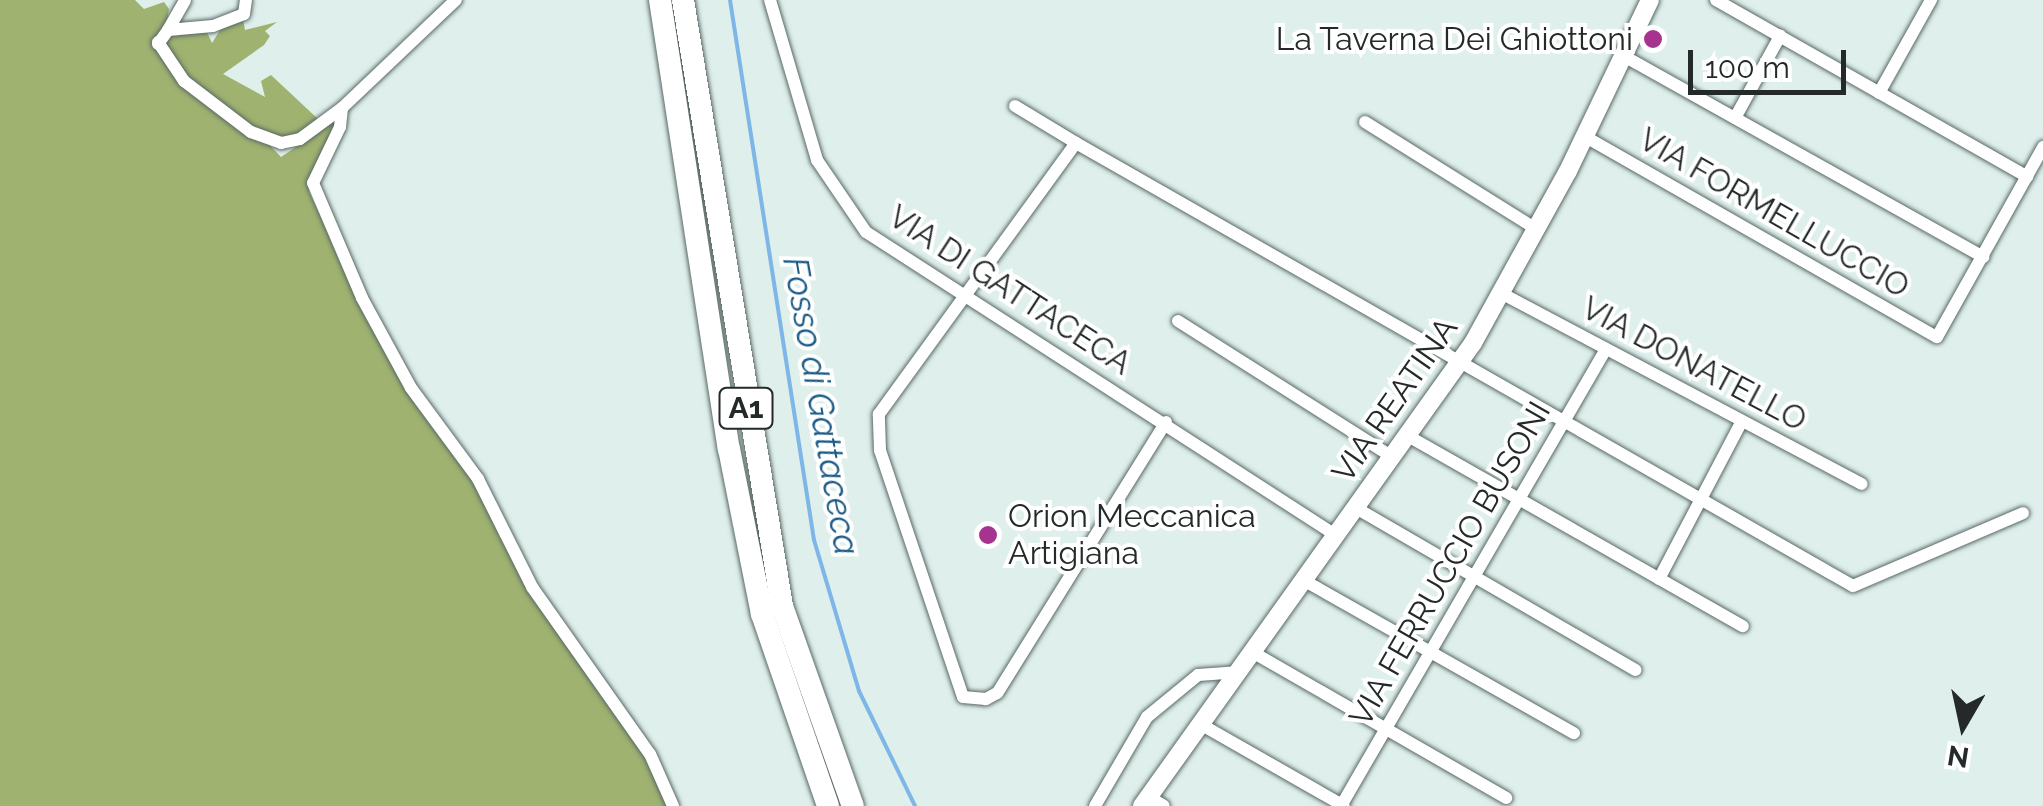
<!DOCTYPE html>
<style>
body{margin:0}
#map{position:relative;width:2043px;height:806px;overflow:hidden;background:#deefec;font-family:Raleway,sans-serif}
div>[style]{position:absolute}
.forest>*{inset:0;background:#9fb270}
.stream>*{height:4px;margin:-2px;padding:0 2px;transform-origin:2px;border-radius:2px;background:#7eb7e7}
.roads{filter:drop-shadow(0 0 2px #596865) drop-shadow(0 0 2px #596865)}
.street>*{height:12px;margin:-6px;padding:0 6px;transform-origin:6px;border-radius:6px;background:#fff}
.secondary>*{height:18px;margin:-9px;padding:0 9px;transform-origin:9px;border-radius:9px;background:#fff}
.highway>*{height:22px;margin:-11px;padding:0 11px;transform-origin:11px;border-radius:11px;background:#fff}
.dots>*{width:28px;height:28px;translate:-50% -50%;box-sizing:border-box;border:5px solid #fff;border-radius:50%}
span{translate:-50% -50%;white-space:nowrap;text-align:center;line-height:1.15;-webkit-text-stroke:8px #fff;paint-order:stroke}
.shield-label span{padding:2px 8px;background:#fff;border:2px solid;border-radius:8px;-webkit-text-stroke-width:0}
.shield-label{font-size:30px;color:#242a29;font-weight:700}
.poi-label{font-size:32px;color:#242a29}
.right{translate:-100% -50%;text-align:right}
.left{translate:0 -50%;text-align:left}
.street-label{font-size:32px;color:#242a29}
.water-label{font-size:35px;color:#1b5a87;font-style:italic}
.north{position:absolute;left:1913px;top:676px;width:100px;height:100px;-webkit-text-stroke:8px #fff;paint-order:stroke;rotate:189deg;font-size:28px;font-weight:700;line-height:40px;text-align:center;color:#242a29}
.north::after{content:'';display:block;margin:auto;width:35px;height:45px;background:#242a29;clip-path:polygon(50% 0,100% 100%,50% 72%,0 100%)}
.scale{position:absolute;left:1688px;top:50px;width:158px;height:45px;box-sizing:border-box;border:5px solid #242a29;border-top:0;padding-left:12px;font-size:30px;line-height:35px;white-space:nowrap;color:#242a29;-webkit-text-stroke:8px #fff;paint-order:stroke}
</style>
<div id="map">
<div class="forest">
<div style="clip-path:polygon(0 0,135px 0,144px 9px,164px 2px,169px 9px,165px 35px,153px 45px,186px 85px,164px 52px,168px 37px,206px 30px,212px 43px,222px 27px,243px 19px,245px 30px,277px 22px,265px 31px,270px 36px,264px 45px,223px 74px,265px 97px,261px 81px,271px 75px,318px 119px,289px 139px,264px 139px,281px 157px,337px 119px,309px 192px,344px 267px,487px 501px,499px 536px,640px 745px,669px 806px,0 806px)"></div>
</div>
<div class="stream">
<div style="left:730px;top:0;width:546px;rotate:81.16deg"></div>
<div style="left:814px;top:540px;width:158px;rotate:73.4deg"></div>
<div style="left:859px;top:691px;width:128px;rotate:64deg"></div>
</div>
<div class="roads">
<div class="street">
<div style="left:770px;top:0;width:167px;rotate:73.6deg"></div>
<div style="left:817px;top:160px;width:87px;rotate:55.8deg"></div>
<div style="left:866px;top:232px;width:561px;rotate:32.84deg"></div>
<div style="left:1716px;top:0;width:358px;rotate:29.6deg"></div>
<div style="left:168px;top:30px;width:34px;rotate:-60deg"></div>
<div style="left:158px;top:42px;width:47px;rotate:56.3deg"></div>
<div style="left:184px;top:81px;width:84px;rotate:37.3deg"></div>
<div style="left:251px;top:132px;width:32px;rotate:20deg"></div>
<div style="left:281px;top:143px;width:19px;rotate:-12deg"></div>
<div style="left:300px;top:139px;width:52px;rotate:-36.4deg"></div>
<div style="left:342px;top:108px;width:157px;rotate:-43.5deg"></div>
<div style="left:158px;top:44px;width:17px;rotate:-54deg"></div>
<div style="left:168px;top:30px;width:45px;rotate:-5.1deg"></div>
<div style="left:213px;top:26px;width:33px;rotate:-21deg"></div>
<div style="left:244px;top:14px;width:14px;rotate:-82deg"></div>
<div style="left:1622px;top:55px;width:414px;rotate:29.2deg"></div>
<div style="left:1879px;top:93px;width:107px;rotate:-60.8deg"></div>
<div style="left:1015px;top:106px;width:71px;rotate:31.2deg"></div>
<div style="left:342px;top:108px;width:19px;rotate:96deg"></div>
<div style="left:340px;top:127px;width:62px;rotate:115.7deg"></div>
<div style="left:313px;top:183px;width:125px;rotate:66.9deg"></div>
<div style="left:362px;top:298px;width:102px;rotate:61.4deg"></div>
<div style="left:411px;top:388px;width:113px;rotate:53.6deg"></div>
<div style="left:478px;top:479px;width:121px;rotate:63.4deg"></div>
<div style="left:532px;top:587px;width:204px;rotate:54.8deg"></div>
<div style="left:650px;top:754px;width:57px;rotate:66.1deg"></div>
<div style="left:1735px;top:118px;width:94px;rotate:-61.2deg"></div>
<div style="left:1365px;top:122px;width:202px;rotate:32deg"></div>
<div style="left:1584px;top:136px;width:406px;rotate:29.7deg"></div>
<div style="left:1937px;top:337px;width:218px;rotate:-60.8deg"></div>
<div style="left:1501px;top:293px;width:408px;rotate:27.9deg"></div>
<div style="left:1178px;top:321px;width:254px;rotate:32.4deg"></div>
<div style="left:1166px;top:422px;width:319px;rotate:121.9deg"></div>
<div style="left:997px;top:693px;width:13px;rotate:151deg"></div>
<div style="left:986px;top:699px;width:23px;rotate:-175deg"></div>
<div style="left:963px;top:697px;width:261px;rotate:-108.6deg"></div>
<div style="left:880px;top:450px;width:36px;rotate:-92deg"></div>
<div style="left:879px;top:414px;width:335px;rotate:-54deg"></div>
<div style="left:1076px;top:143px;width:894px;rotate:29.69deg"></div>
<div style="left:1853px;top:586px;width:185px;rotate:-23.2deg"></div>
<div style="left:1408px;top:436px;width:385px;rotate:29.6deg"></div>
<div style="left:1356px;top:508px;width:323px;rotate:30.1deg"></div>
<div style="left:1659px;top:579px;width:178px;rotate:-62.3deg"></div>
<div style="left:1305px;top:581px;width:309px;rotate:29.5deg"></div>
<div style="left:1254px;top:653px;width:291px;rotate:29.9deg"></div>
<div style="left:1202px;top:725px;width:163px;rotate:29.7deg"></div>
<div style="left:1149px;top:797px;width:17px;rotate:31deg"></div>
<div style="left:1095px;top:806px;width:103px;rotate:-59.7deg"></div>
<div style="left:1147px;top:717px;width:66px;rotate:-39.5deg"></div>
<div style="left:1198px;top:675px;width:42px;rotate:-4.1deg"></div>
<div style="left:1341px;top:806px;width:528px;rotate:-59.89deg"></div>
</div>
<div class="secondary">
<div style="left:1142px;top:806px;width:569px;rotate:-54.44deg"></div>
<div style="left:1473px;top:343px;width:196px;rotate:-61.1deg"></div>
<div style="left:1568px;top:171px;width:190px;rotate:-64.4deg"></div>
</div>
<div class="highway">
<div style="left:660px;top:0;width:454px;rotate:81.3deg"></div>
<div style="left:729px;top:449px;width:168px;rotate:78.7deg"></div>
<div style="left:762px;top:614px;width:203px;rotate:71deg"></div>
<div style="left:683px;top:0;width:614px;rotate:80.72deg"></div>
<div style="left:782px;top:606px;width:212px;rotate:70.5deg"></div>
</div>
</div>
<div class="dots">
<div style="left:1653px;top:39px;background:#a6348f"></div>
<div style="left:988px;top:535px;background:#a6348f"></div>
</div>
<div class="shield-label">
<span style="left:746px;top:408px">A1</span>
</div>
<div class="poi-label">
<span class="right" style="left:1633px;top:39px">La Taverna Dei Ghiottoni</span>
<span class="left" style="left:1008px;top:535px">Orion Meccanica<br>Artigiana</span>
</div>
<div class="street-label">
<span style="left:1774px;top:213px;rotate:30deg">VIA FORMELLUCCIO</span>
<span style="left:1010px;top:290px;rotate:33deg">VIA DI GATTACECA</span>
<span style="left:1694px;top:364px;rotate:28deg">VIA DONATELLO</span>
<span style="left:1395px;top:400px;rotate:-55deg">VIA REATINA</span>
<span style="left:1450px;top:564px;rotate:-60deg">VIA FERRUCCIO BUSONI</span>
</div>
<div class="water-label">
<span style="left:821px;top:406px;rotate:80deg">Fosso di Gattaceca</span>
</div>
<div class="north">N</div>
<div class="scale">100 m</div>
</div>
